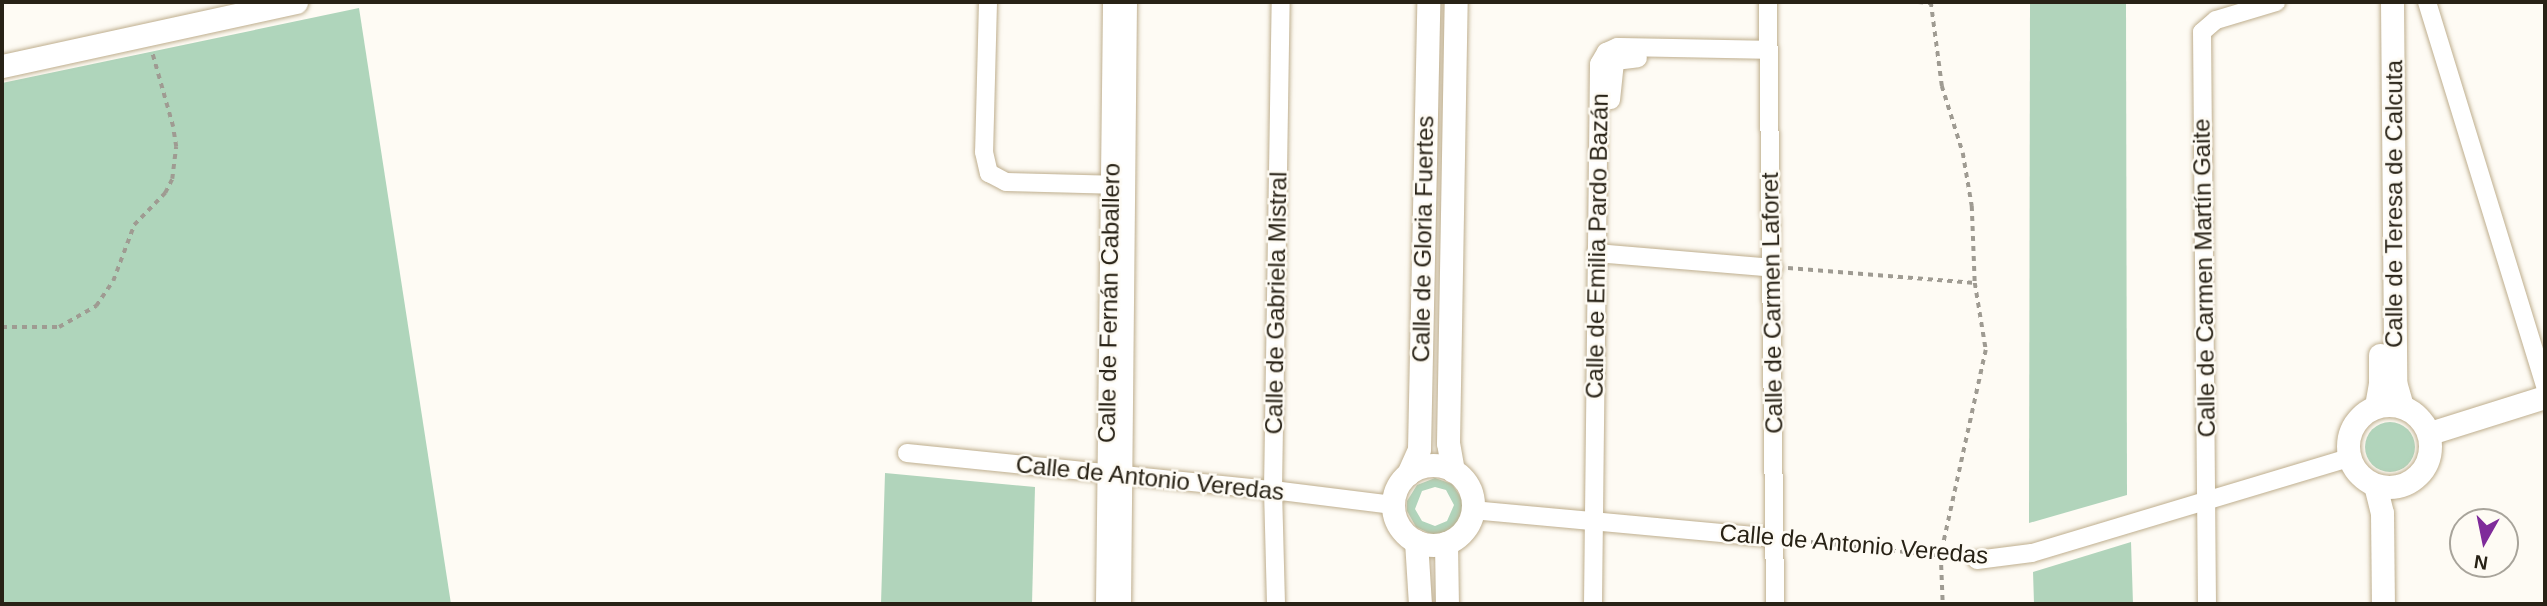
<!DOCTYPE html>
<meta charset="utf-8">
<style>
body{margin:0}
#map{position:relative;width:2547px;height:606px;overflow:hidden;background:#fefbf4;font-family:Helvetica,sans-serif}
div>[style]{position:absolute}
.green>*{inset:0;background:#b1d4bb}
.round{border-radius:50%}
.forest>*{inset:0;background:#afd5bb}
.path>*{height:3.5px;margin-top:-1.75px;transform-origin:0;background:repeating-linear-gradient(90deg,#9f9b92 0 5px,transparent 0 10px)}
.roads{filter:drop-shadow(0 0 2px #beae8e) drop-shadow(0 0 2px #beae8e)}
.minor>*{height:18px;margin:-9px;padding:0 9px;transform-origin:9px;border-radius:9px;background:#fff}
.tertiary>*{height:23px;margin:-11.5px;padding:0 11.5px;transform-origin:11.5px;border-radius:11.5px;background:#fff}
.tertiary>.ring{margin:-11.5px;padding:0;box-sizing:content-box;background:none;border:23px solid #fff;border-radius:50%}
span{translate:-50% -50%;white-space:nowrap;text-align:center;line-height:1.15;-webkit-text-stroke:5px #fefbf4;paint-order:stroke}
.street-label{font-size:24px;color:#282216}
.frame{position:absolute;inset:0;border:4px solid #282216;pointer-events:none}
.north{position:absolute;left:2449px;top:508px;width:70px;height:70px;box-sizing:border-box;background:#fefbf4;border:2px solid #a8a49b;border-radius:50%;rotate:189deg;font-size:19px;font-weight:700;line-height:28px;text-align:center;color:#282216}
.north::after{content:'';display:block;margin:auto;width:24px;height:32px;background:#7f2b9a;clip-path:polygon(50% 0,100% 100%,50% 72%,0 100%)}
</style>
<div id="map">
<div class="green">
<div style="clip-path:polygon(2030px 2px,2126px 2px,2127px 495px,2029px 523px)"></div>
<div class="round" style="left:2365px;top:422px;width:50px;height:50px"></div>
<div style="clip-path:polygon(885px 473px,1035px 487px,1032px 604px,881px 604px)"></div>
<div style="clip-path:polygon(evenodd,1435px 478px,1452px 484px,1462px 499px,1463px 508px,1457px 524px,1451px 530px,1433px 535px,1416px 527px,1407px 511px,1407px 501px,1417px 485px,1435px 478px,1435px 487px,1446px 490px,1454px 505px,1447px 521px,1435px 526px,1422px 521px,1415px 509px,1422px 491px,1435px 487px)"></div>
<div style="clip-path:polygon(2131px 542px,2133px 604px,2034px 604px,2033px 572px)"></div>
</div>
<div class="forest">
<div style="clip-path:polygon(359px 8px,451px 604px,2px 604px,2px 83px)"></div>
</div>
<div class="path">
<div style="left:1918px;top:2px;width:13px;rotate:4deg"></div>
<div style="left:1931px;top:2px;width:85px;rotate:82.5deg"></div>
<div style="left:1942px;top:86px;width:70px;rotate:72.6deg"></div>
<div style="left:1963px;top:153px;width:54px;rotate:80.4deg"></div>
<div style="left:1972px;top:206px;width:77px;rotate:87.8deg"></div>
<div style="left:1975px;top:283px;width:68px;rotate:80.7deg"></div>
<div style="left:1986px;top:350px;width:210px;rotate:102.4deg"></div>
<div style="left:1941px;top:555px;width:49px;rotate:87.7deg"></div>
<div style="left:1788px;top:268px;width:188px;rotate:4.6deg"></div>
<div style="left:2px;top:327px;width:57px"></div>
<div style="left:59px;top:327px;width:43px;rotate:-29.6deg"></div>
<div style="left:96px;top:306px;width:30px;rotate:-56deg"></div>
<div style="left:113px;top:281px;width:60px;rotate:-69.4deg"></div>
<div style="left:134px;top:225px;width:45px;rotate:-45.9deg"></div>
<div style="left:165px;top:193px;width:16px;rotate:-63deg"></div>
<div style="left:172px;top:179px;width:32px;rotate:-83deg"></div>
<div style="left:176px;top:147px;width:20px;rotate:-99deg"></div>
<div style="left:173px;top:127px;width:77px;rotate:-105.8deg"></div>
<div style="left:1791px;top:540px;width:171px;rotate:6deg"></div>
</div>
<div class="roads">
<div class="minor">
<div style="left:988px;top:2px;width:150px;rotate:91.5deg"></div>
<div style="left:984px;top:152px;width:22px;rotate:77deg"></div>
<div style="left:989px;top:173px;width:19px;rotate:28deg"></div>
<div style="left:1006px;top:182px;width:116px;rotate:1.5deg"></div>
<div style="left:1768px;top:2px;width:602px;rotate:89.33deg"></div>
<div style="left:2427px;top:2px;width:401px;rotate:72.9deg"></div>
<div style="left:1611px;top:100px;width:39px;rotate:-84deg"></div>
<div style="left:1615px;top:61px;width:23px;rotate:-7deg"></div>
<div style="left:1596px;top:253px;width:178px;rotate:4.8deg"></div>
<div style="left:907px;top:453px;width:368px;rotate:5.8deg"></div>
<div style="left:1273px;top:490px;width:121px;rotate:7.1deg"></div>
<div style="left:1473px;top:510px;width:303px;rotate:5.3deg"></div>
<div style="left:1977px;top:560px;width:55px;rotate:-7.3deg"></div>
<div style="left:2032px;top:553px;width:331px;rotate:-16.7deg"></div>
<div style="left:1105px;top:604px;width:602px;rotate:-89.33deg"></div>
<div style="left:1122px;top:604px;width:602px;rotate:-89.43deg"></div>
<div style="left:1276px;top:604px;width:114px;rotate:-91.5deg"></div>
<div style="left:1273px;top:490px;width:488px;rotate:-89.1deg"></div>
<div style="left:1593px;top:604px;width:540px;rotate:-89.36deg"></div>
<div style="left:1599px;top:64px;width:14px;rotate:-60deg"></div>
<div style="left:1606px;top:52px;width:12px;rotate:-24deg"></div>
<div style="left:1617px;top:47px;width:151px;rotate:1.1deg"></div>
<div style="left:2207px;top:604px;width:572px;rotate:-90.5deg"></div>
<div style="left:2202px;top:32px;width:18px;rotate:-41deg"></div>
<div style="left:2216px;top:20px;width:63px;rotate:-16.7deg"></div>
</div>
<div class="tertiary">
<div style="left:2392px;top:2px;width:380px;rotate:89.5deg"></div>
<div style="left:2395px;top:382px;width:25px;rotate:74deg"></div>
<div style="left:2px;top:66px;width:301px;rotate:-12.3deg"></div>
<div class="ring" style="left:2348px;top:405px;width:59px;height:59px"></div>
<div style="left:2376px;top:406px;width:23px;rotate:-80deg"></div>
<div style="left:2380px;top:383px;width:28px;rotate:-90deg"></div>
<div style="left:2430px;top:433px;width:121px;rotate:-17.4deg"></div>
<div class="ring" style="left:1393px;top:465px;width:57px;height:57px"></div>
<div style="left:1453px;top:471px;width:28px;rotate:-100deg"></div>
<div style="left:1448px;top:443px;width:441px;rotate:-89deg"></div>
<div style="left:1408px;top:474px;width:27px;rotate:-66deg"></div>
<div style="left:1419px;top:449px;width:447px;rotate:-88.8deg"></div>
<div style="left:2375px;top:485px;width:29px;rotate:76deg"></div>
<div style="left:2382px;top:513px;width:91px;rotate:89.4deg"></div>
<div style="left:1416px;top:541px;width:63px;rotate:86.4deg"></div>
<div style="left:1446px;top:543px;width:61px;rotate:89.1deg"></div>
</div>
</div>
<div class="street-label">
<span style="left:2394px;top:204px;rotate:-90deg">Calle de Teresa de Calcuta</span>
<span style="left:1423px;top:239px;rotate:-89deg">Calle de Gloria Fuertes</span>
<span style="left:1597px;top:246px;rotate:-89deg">Calle de Emilia Pardo Bazán</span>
<span style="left:2204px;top:278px;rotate:-91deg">Calle de Carmen Martín Gaite</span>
<span style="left:1109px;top:303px;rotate:-89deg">Calle de Fernán Caballero</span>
<span style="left:1276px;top:303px;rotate:-89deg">Calle de Gabriela Mistral</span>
<span style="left:1772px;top:303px;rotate:-91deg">Calle de Carmen Laforet</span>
<span style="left:1150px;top:478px;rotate:6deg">Calle de Antonio Veredas</span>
<span style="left:1854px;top:544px;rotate:5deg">Calle de Antonio Veredas</span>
</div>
<div class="frame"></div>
<div class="north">N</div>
</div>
